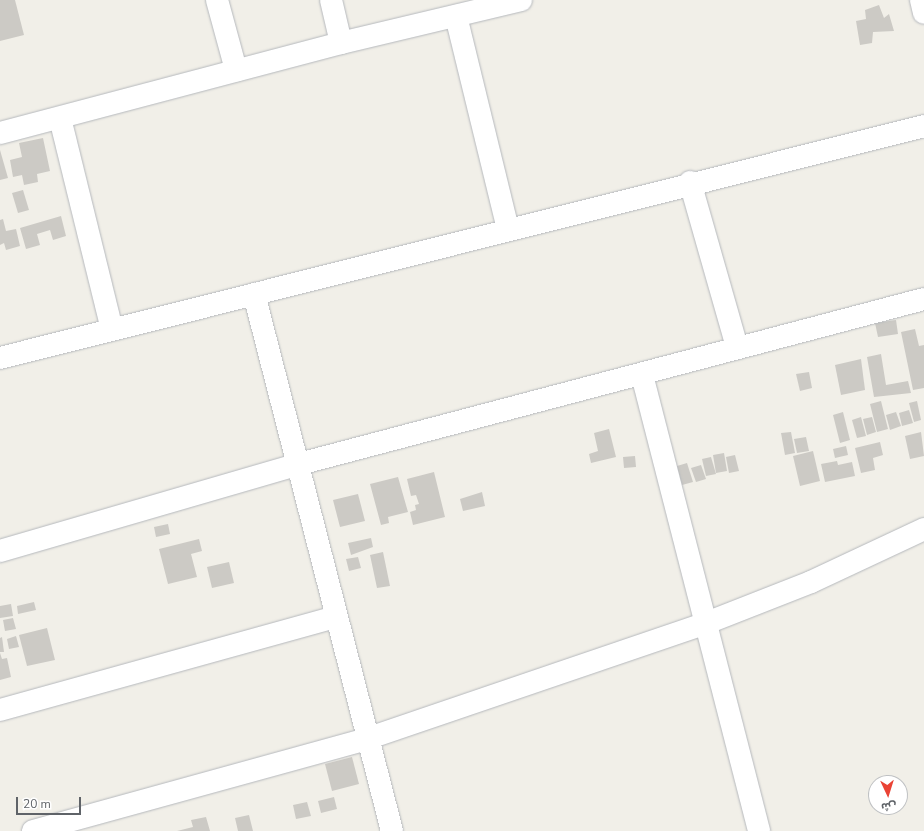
<!DOCTYPE html>
<meta charset="utf-8">
<style>
body{margin:0}
#map{position:relative;width:924px;height:831px;overflow:hidden;background:#f1efe8;font-family:"Nunito Sans","Noto Sans Arabic",sans-serif}
div>[style]{position:absolute}
.building>*{inset:0;background:#cccac5}
.roads{filter:drop-shadow(0 0 1px #b5b8bc) drop-shadow(0 0 1px #b5b8bc)}
.minor>*{height:22px;margin:-11px;padding:0 11px;transform-origin:11px;border-radius:11px;background:#fff}
span{translate:-50% -50%;white-space:nowrap;text-align:center;line-height:1.15;-webkit-text-stroke:4px #fff;paint-order:stroke}
.north{position:absolute;left:868px;top:775px;width:40px;height:40px;box-sizing:border-box;background:#fff;border:1px solid #bfc1c3;border-radius:50%;rotate:176deg;font-size:11px;font-weight:700;line-height:16px;text-align:center;color:#5f6368}
.north::after{content:'';display:block;margin:auto;width:14px;height:18px;background:#ea4335;clip-path:polygon(50% 0,100% 100%,50% 72%,0 100%)}
.scale{position:absolute;left:16px;top:797px;width:65px;height:18px;box-sizing:border-box;border:2px solid #5f6368;border-top:0;padding-left:5px;font-size:12px;line-height:14px;white-space:nowrap;color:#5f6368;-webkit-text-stroke:3px #fff;paint-order:stroke}
</style>
<div id="map">
<div class="building">
<div style="clip-path:polygon(0 0,15px 0,24px 35px,0 41px)"></div>
<div style="clip-path:polygon(879px 5px,884px 18px,889px 14px,894px 31px,873px 32px,872px 43px,860px 45px,856px 21px,866px 19px,865px 10px)"></div>
<div style="clip-path:polygon(43px 138px,50px 171px,37px 174px,38px 182px,24px 185px,22px 175px,13px 177px,10px 160px,22px 157px,19px 143px)"></div>
<div style="clip-path:polygon(0 150px,8px 178px,0 180px)"></div>
<div style="clip-path:polygon(23px 190px,29px 210px,18px 213px,12px 193px)"></div>
<div style="clip-path:polygon(61px 216px,66px 236px,53px 240px,50px 230px,37px 234px,40px 245px,26px 249px,20px 228px)"></div>
<div style="clip-path:polygon(3px 219px,6px 231px,16px 229px,20px 246px,6px 250px,4px 243px,0 245px,0 220px)"></div>
<div style="clip-path:polygon(896px 320px,898px 334px,878px 337px,875px 323px)"></div>
<div style="clip-path:polygon(915px 329px,919px 346px,924px 345px,924px 388px,913px 390px,901px 332px)"></div>
<div style="clip-path:polygon(881px 354px,886px 385px,908px 381px,911px 393px,874px 397px,867px 357px)"></div>
<div style="clip-path:polygon(861px 359px,865px 390px,841px 395px,835px 365px)"></div>
<div style="clip-path:polygon(809px 372px,812px 388px,800px 391px,796px 374px)"></div>
<div style="clip-path:polygon(881px 401px,888px 429px,877px 432px,870px 404px)"></div>
<div style="clip-path:polygon(917px 401px,921px 420px,914px 422px,909px 403px)"></div>
<div style="clip-path:polygon(909px 410px,913px 423px,902px 426px,899px 413px)"></div>
<div style="clip-path:polygon(843px 412px,850px 440px,840px 443px,833px 415px)"></div>
<div style="clip-path:polygon(896px 412px,901px 426px,890px 430px,886px 415px)"></div>
<div style="clip-path:polygon(861px 417px,866px 436px,857px 438px,852px 420px)"></div>
<div style="clip-path:polygon(872px 417px,876px 432px,867px 435px,863px 419px)"></div>
<div style="clip-path:polygon(609px 429px,616px 457px,591px 463px,589px 454px,598px 451px,594px 433px)"></div>
<div style="clip-path:polygon(791px 432px,795px 453px,785px 455px,781px 433px)"></div>
<div style="clip-path:polygon(921px 432px,924px 456px,910px 459px,905px 436px)"></div>
<div style="clip-path:polygon(806px 437px,809px 451px,797px 453px,794px 439px)"></div>
<div style="clip-path:polygon(880px 442px,883px 455px,873px 458px,875px 470px,861px 473px,855px 448px)"></div>
<div style="clip-path:polygon(846px 446px,848px 455px,835px 458px,833px 449px)"></div>
<div style="clip-path:polygon(813px 451px,820px 481px,800px 486px,793px 456px)"></div>
<div style="clip-path:polygon(724px 453px,727px 471px,716px 473px,713px 455px)"></div>
<div style="clip-path:polygon(735px 455px,739px 471px,729px 473px,726px 457px)"></div>
<div style="clip-path:polygon(635px 456px,636px 467px,624px 468px,623px 457px)"></div>
<div style="clip-path:polygon(711px 457px,716px 474px,706px 476px,702px 459px)"></div>
<div style="clip-path:polygon(837px 461px,838px 465px,852px 462px,855px 476px,825px 482px,821px 464px)"></div>
<div style="clip-path:polygon(687px 463px,693px 482px,682px 485px,677px 466px)"></div>
<div style="clip-path:polygon(701px 465px,706px 479px,696px 482px,691px 468px)"></div>
<div style="clip-path:polygon(434px 472px,445px 517px,413px 525px,410px 512px,416px 510px,415px 505px,419px 504px,416px 495px,411px 496px,407px 479px)"></div>
<div style="clip-path:polygon(398px 477px,408px 512px,388px 517px,389px 523px,381px 525px,370px 484px)"></div>
<div style="clip-path:polygon(482px 492px,485px 506px,463px 511px,460px 499px)"></div>
<div style="clip-path:polygon(358px 494px,365px 521px,340px 527px,333px 500px)"></div>
<div style="clip-path:polygon(168px 524px,170px 534px,156px 537px,154px 527px)"></div>
<div style="clip-path:polygon(371px 538px,373px 547px,351px 555px,348px 543px)"></div>
<div style="clip-path:polygon(199px 539px,202px 551px,191px 554px,197px 577px,168px 584px,159px 549px)"></div>
<div style="clip-path:polygon(383px 552px,390px 586px,377px 588px,370px 555px)"></div>
<div style="clip-path:polygon(358px 557px,361px 568px,349px 571px,346px 559px)"></div>
<div style="clip-path:polygon(229px 562px,234px 583px,212px 588px,207px 567px)"></div>
<div style="clip-path:polygon(34px 602px,36px 610px,18px 614px,17px 606px)"></div>
<div style="clip-path:polygon(11px 604px,13px 616px,0 618px,0 606px)"></div>
<div style="clip-path:polygon(13px 618px,16px 629px,5px 631px,3px 620px)"></div>
<div style="clip-path:polygon(47px 628px,55px 660px,27px 666px,19px 635px)"></div>
<div style="clip-path:polygon(16px 636px,19px 647px,9px 649px,7px 639px)"></div>
<div style="clip-path:polygon(2px 637px,4px 652px,0 652px,0 638px)"></div>
<div style="clip-path:polygon(0 653px,2px 659px,7px 658px,11px 677px,0 680px)"></div>
<div style="clip-path:polygon(352px 757px,359px 784px,332px 791px,325px 764px)"></div>
<div style="clip-path:polygon(334px 797px,337px 809px,321px 813px,318px 801px)"></div>
<div style="clip-path:polygon(307px 802px,311px 816px,296px 819px,293px 805px)"></div>
<div style="clip-path:polygon(249px 815px,253px 831px,238px 831px,235px 818px)"></div>
<div style="clip-path:polygon(206px 817px,210px 831px,177px 831px,193px 827px,191px 820px)"></div>
</div>
<div class="roads">
<div class="minor">
<div style="left:217px;top:0;width:73px;rotate:74.8deg"></div>
<div style="left:331px;top:0;width:44px;rotate:76.9deg"></div>
<div style="left:921px;top:0;width:13px;rotate:77deg"></div>
<div style="left:456px;top:16px;width:219px;rotate:76.3deg"></div>
<div style="left:60px;top:118px;width:217px;rotate:76.2deg"></div>
<div style="left:0;top:133px;width:353px;rotate:-14.8deg"></div>
<div style="left:341px;top:43px;width:185px;rotate:-13.4deg"></div>
<div style="left:690px;top:182px;width:172px;rotate:74.1deg"></div>
<div style="left:254px;top:294px;width:554px;rotate:75.59deg"></div>
<div style="left:0;top:358px;width:953px;rotate:-14.09deg"></div>
<div style="left:642px;top:375px;width:471px;rotate:75.6deg"></div>
<div style="left:0;top:551px;width:311px;rotate:-16.2deg"></div>
<div style="left:299px;top:464px;width:646px;rotate:-14.79deg"></div>
<div style="left:0;top:710px;width:349px;rotate:-15.5deg"></div>
<div style="left:33px;top:831px;width:345px;rotate:-15.4deg"></div>
<div style="left:366px;top:739px;width:357px;rotate:-18.8deg"></div>
<div style="left:704px;top:624px;width:115px;rotate:-21.4deg"></div>
<div style="left:811px;top:582px;width:125px;rotate:-25.1deg"></div>
</div>
</div>
<div class="north">ش</div>
<div class="scale">20 m</div>
</div>
